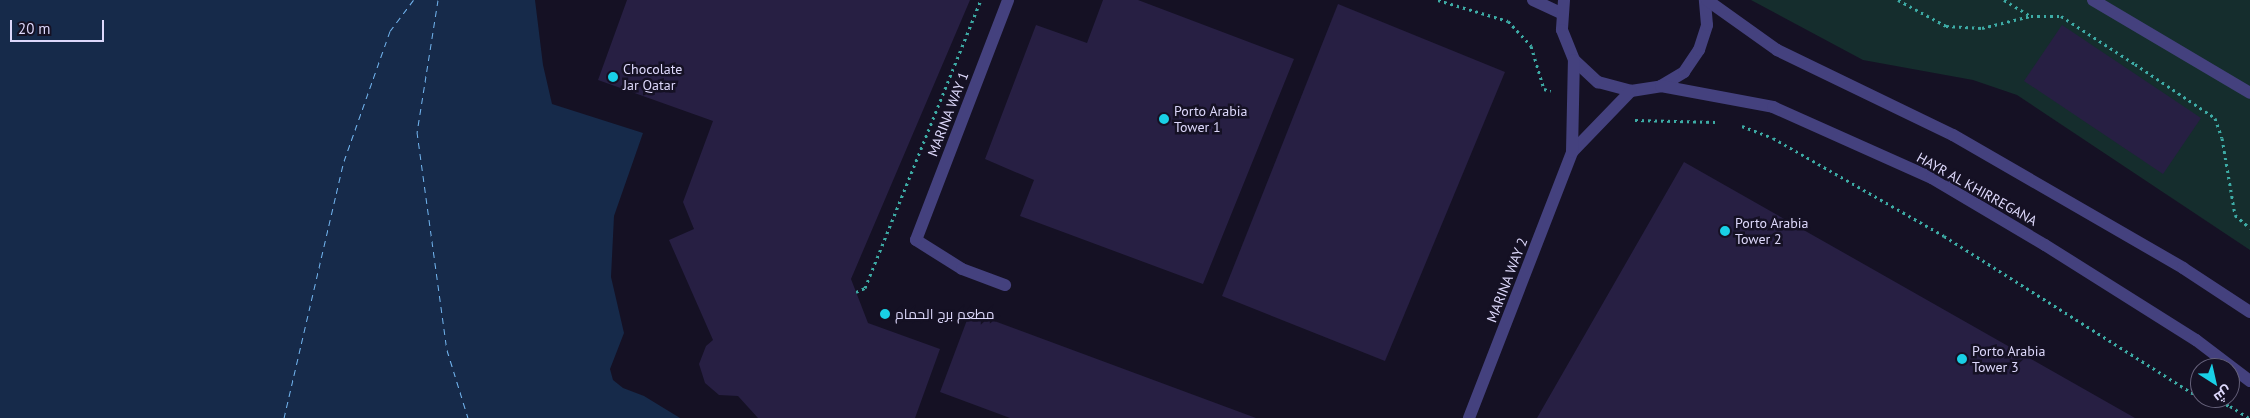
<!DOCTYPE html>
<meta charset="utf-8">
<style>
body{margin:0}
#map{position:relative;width:2250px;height:418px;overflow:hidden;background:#151124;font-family:"PT Sans",Cairo,sans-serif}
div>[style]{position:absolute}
.green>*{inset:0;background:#152d2d}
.water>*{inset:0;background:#162a4a}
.ferry>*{height:1px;margin-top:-0.5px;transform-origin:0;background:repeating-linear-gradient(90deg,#72b5f0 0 6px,transparent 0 11px)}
.building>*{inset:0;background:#271f43}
.path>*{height:3px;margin-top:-1.5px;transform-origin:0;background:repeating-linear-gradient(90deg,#3daba5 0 2.5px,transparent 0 6.5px)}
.lane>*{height:12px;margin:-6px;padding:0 6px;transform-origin:6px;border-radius:6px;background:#44417e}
.street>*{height:12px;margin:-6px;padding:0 6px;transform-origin:6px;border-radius:6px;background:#44417e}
.dots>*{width:14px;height:14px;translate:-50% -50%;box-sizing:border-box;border:2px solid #151124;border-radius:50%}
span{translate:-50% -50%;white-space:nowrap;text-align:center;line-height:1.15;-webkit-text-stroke:5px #151124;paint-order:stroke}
.poi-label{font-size:14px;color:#ddd8fb}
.left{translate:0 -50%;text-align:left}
.street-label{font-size:14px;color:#ddd8fb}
.north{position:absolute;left:2190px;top:358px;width:50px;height:50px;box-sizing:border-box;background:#151124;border:1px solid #65617a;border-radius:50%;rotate:145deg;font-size:14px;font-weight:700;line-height:20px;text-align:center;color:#ddd8fb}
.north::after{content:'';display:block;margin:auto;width:18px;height:22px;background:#19d0e6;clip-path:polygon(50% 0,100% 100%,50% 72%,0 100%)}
.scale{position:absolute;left:10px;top:20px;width:94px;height:22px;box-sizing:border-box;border:2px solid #ddd8fb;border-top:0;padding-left:6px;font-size:15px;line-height:18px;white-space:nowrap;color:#ddd8fb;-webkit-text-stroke:4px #151124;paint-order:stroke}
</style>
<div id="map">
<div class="green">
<div style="clip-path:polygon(1751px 0,2250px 0,2250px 250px,2017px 95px,1973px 80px,1863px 60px)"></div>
</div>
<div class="water">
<div style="clip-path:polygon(0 0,535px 0,543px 65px,552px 104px,643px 133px,614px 216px,611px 277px,624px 333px,610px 369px,613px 380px,623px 388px,644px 396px,680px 418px,0 418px)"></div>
</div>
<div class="ferry">
<div style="left:438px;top:0;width:134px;rotate:99deg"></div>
<div style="left:417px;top:132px;width:220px;rotate:82.2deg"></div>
<div style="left:447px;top:350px;width:71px;rotate:72.8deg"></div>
<div style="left:284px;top:418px;width:264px;rotate:-76.9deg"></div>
<div style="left:344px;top:161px;width:138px;rotate:-70.5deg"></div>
<div style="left:390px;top:31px;width:39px;rotate:-53deg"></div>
</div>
<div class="building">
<div style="clip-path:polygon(627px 0,970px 0,851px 279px,868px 323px,940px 349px,915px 418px,758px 418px,738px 396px,719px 395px,705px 383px,699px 364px,706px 346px,713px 340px,669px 240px,694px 229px,683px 202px,713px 121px,598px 80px)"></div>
<div style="clip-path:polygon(1103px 0,1138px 0,1294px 59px,1203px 284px,1020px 216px,1034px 180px,985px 159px,1036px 25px,1087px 43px)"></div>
<div style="clip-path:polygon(1338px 4px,1505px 72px,1385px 361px,1222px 296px)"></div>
<div style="clip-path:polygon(2062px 25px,2201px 118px,2163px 174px,2024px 81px)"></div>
<div style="clip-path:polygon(1684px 162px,1927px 300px,2135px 418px,1537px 418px)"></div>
<div style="clip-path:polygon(970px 312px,1256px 418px,1010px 418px,940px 392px)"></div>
</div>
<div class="path">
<div style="left:1438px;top:0;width:73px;rotate:16.7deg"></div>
<div style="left:1508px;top:21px;width:34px;rotate:47deg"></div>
<div style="left:1531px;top:46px;width:45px;rotate:73.2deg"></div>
<div style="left:1544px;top:89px;width:7px;rotate:16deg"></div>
<div style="left:1898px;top:0;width:55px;rotate:28.4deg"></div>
<div style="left:1946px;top:26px;width:36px;rotate:3deg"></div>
<div style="left:1982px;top:28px;width:50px;rotate:-13.8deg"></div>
<div style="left:2031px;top:16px;width:30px"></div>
<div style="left:2061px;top:16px;width:88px;rotate:33deg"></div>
<div style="left:2135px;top:64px;width:97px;rotate:34deg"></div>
<div style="left:2215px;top:118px;width:21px;rotate:71deg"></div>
<div style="left:2222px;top:138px;width:78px;rotate:80.4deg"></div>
<div style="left:2235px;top:215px;width:20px;rotate:41deg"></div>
<div style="left:2004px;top:0;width:31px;rotate:31deg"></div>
<div style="left:1635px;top:120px;width:81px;rotate:1.4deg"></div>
<div style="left:1742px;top:126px;width:33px;rotate:21deg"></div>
<div style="left:1773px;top:138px;width:197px;rotate:29.8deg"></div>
<div style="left:1944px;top:236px;width:303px;rotate:32.3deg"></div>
<div style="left:856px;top:292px;width:10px;rotate:-24deg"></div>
<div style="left:865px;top:288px;width:310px;rotate:-68.1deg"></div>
<div style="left:2201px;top:398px;width:30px;rotate:15deg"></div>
<div style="left:2230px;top:406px;width:22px;rotate:32deg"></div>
</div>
<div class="lane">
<div style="left:916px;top:240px;width:54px;rotate:32.2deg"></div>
<div style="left:962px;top:269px;width:46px;rotate:20.4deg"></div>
</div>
<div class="street">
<div style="left:1533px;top:0;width:31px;rotate:25deg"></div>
<div style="left:1564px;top:0;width:30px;rotate:94deg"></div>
<div style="left:1562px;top:30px;width:32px;rotate:68deg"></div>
<div style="left:1574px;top:60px;width:33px;rotate:43deg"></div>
<div style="left:1598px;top:82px;width:34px;rotate:15deg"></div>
<div style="left:1631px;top:91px;width:30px;rotate:-9deg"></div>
<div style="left:1661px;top:86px;width:27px;rotate:-31deg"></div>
<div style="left:1684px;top:72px;width:27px;rotate:-56deg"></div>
<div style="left:1699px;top:50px;width:26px;rotate:-72deg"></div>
<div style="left:1707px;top:25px;width:25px;rotate:-95deg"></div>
<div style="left:1707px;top:0;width:86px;rotate:35.5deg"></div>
<div style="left:1777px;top:50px;width:195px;rotate:25.8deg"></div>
<div style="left:1953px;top:135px;width:266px;rotate:30deg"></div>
<div style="left:2183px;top:268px;width:80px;rotate:33.3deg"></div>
<div style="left:2093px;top:0;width:182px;rotate:30.6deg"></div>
<div style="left:1661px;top:86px;width:114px;rotate:10.6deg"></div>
<div style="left:1773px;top:107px;width:174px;rotate:24.1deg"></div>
<div style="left:1932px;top:178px;width:131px;rotate:30.7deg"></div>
<div style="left:2045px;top:245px;width:178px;rotate:32.2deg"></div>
<div style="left:2196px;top:340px;width:68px;rotate:37.2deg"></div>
<div style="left:1572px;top:152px;width:85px;rotate:-46deg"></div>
<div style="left:916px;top:240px;width:257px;rotate:-69deg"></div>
<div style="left:1469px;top:418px;width:285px;rotate:-68.8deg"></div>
<div style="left:1572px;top:152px;width:92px;rotate:-88.8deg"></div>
</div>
<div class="dots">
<div style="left:613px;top:77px;background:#19d0e6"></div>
<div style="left:1164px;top:119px;background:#19d0e6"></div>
<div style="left:1725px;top:231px;background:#19d0e6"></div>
<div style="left:885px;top:314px;background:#19d0e6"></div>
<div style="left:1962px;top:359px;background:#19d0e6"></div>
</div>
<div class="poi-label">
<span class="left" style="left:623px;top:77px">Chocolate<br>Jar Qatar</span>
<span class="left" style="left:1174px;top:119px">Porto Arabia<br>Tower 1</span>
<span class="left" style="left:1735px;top:231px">Porto Arabia<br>Tower 2</span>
<span class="left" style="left:895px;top:314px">مطعم برج الحمام</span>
<span class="left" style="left:1972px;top:359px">Porto Arabia<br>Tower 3</span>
</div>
<div class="street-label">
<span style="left:948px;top:114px;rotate:-69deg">MARINA WAY 1</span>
<span style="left:1977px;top:189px;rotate:29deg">HAYR AL KHIRREGANA</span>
<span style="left:1507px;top:280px;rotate:-69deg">MARINA WAY 2</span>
</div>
<div class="north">ش</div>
<div class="scale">20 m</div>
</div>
